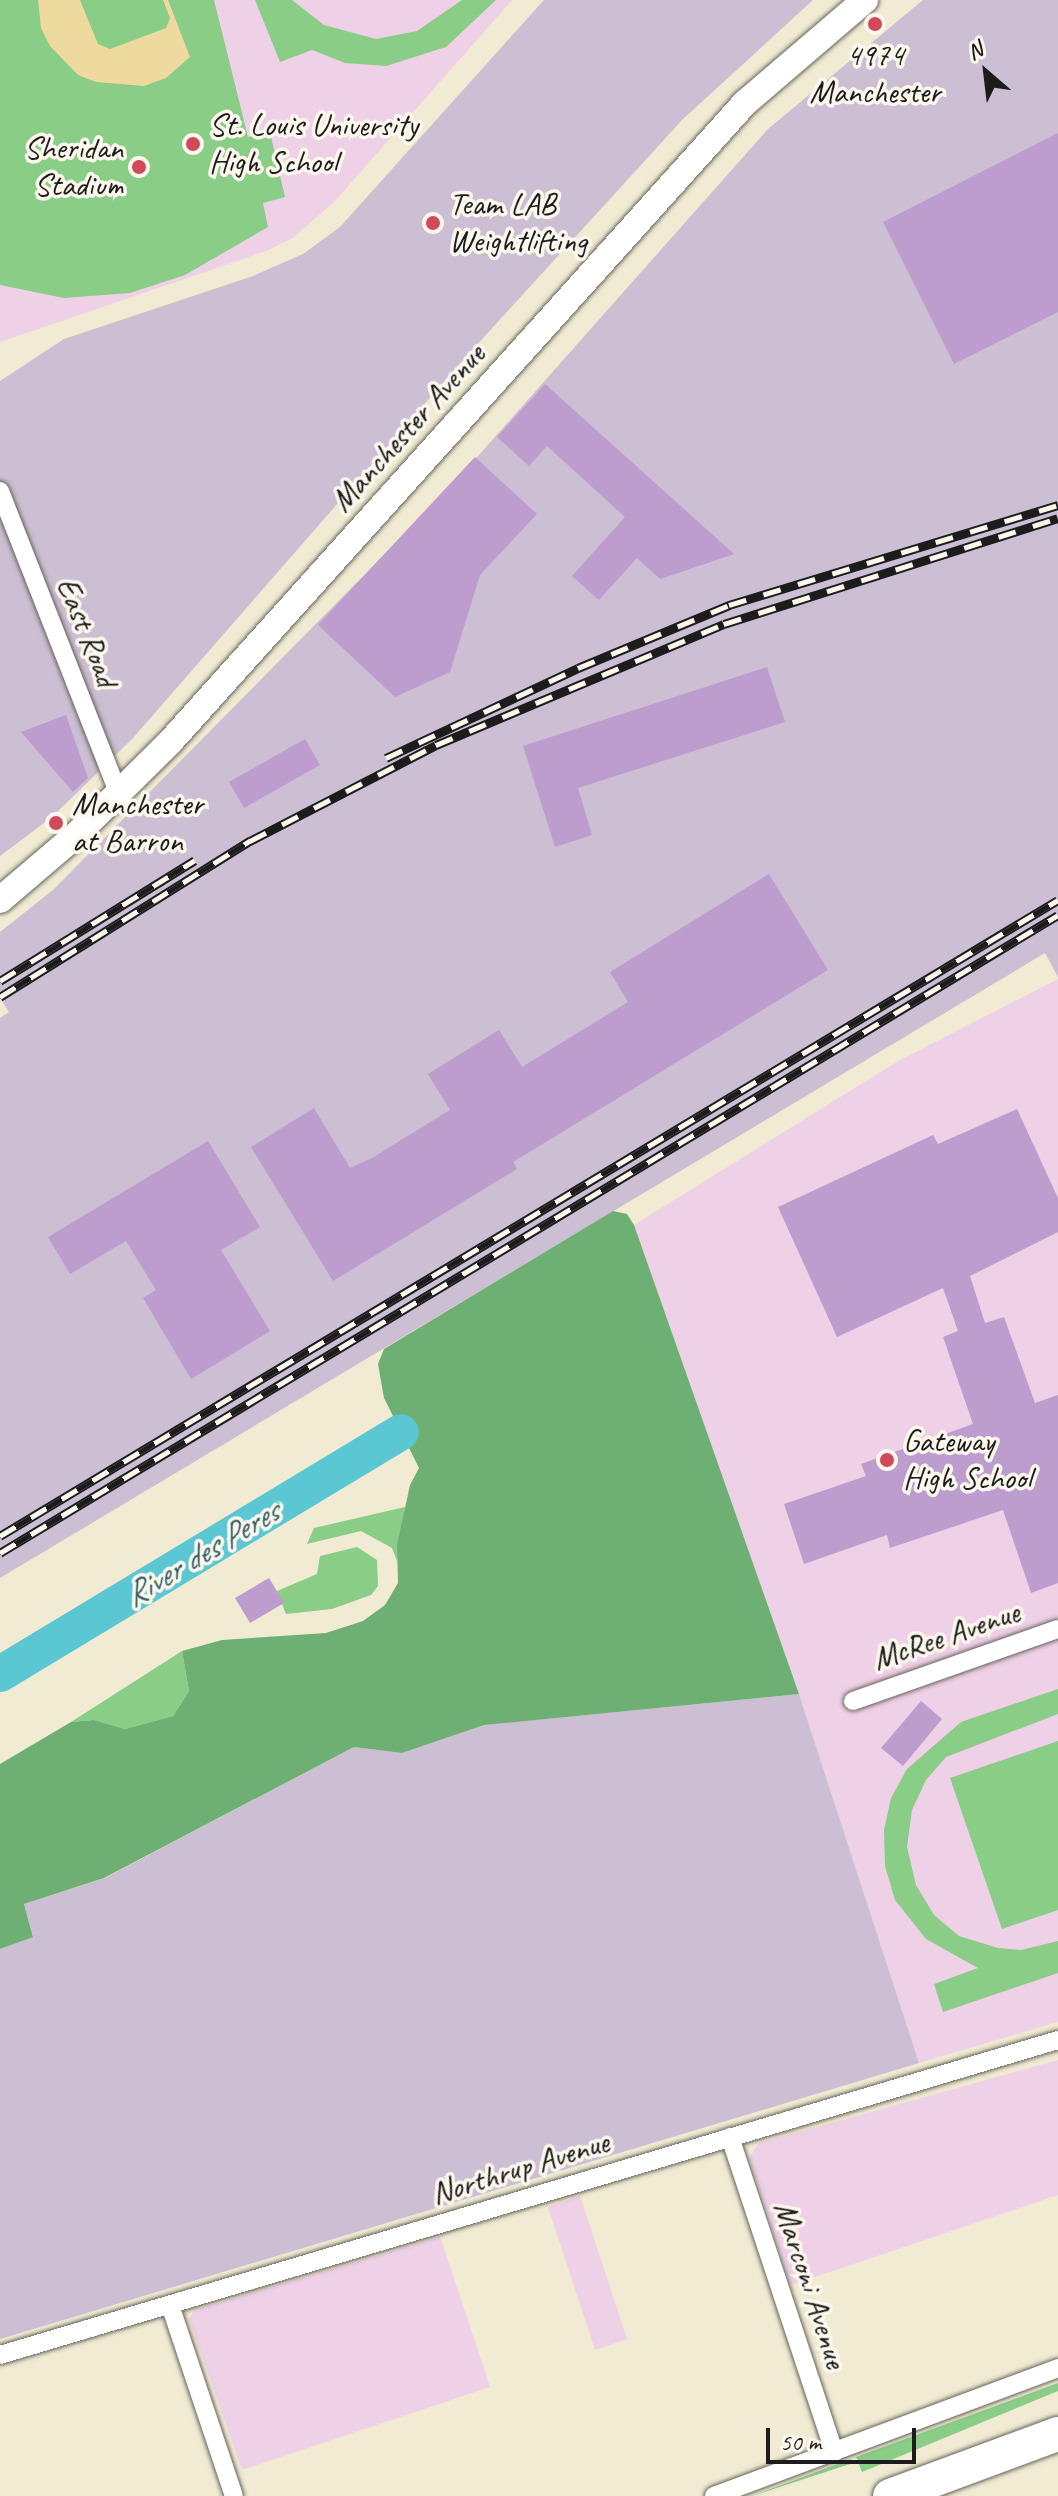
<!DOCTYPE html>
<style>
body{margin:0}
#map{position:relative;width:1058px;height:2496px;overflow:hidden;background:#f0ebd2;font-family:Caveat,sans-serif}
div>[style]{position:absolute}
.built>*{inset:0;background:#eed0e7}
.industrial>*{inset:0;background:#ccbed3}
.green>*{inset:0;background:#89cd86}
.forest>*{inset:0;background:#6eb073}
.sand>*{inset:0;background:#eeda9e}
.river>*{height:36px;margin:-18px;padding:0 18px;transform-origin:18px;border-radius:18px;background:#5bc7d2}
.building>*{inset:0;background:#bc9dce}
.roads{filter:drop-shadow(0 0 2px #66645c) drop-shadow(0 0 2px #66645c)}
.street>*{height:18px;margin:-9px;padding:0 9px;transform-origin:9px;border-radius:9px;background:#fff}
.secondary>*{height:26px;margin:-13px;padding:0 13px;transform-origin:13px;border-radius:13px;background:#fff}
.highway>*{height:34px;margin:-17px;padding:0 17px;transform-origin:17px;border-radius:17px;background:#fff}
.rail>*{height:9px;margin-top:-4.5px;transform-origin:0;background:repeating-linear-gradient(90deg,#fbf7ec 0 18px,#1c1c1c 0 36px);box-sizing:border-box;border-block:2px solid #1c1c1c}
.dots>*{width:22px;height:22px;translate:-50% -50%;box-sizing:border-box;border:4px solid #fbf7ec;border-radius:50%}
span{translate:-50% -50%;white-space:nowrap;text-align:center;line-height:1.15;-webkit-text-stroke:7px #fbf7ec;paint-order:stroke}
.poi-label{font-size:32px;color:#1c1c1c}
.left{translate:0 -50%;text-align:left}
.right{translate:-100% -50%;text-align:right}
.street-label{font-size:32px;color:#1c1c1c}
.water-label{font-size:34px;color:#356065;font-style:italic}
.north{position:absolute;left:946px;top:32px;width:80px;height:80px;-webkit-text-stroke:6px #fbf7ec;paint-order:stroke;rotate:332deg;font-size:22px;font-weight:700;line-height:32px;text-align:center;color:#1c1c1c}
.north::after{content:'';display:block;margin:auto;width:28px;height:36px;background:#1c1c1c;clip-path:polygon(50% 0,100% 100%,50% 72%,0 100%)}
.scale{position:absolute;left:766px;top:2428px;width:150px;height:36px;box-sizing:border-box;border:4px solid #1c1c1c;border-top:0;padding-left:10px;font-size:24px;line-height:28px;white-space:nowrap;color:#1c1c1c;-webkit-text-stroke:6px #fbf7ec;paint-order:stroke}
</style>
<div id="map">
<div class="built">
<div style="clip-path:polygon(0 0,512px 0,335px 201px,294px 237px,266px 251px,0 342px)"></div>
<div style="clip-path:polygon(1058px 979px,1058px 2022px,919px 2063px,799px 1694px,634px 1225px,900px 1060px)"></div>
<div style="clip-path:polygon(1058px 2060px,1058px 2195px,791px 2285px,749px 2157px,759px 2143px)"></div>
<div style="clip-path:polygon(580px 2196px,627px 2339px,595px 2350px,548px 2207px)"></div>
<div style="clip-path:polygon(440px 2237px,490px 2387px,242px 2470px,189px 2319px,194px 2310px)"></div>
</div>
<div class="industrial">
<div style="clip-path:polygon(544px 0,813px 0,682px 120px,454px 370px,133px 738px,52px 817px,0 856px,0 381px,64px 339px,253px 276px,303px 254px,340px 227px)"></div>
<div style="clip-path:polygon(923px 0,1058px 0,1058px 977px,1045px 953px,0 1578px,0 1018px,9px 1012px,0 998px,0 932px,53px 890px,447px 491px,768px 129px)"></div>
<div style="clip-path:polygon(799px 1694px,919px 2063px,0 2339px,0 1949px,33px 1936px,24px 1904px,105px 1878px,354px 1747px,402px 1753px,483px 1725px)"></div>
</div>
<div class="green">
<div style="clip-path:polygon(0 0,214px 0,248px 137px,270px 132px,285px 197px,263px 203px,268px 227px,185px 275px,130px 293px,64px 298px,0 285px)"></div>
<div style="clip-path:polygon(255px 0,292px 0,324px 25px,376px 39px,417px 31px,462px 0,496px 0,446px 47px,386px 66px,345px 63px,312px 50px,280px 62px)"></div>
<div style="clip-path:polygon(405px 1507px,397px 1561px,392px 1548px,361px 1531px,307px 1544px,314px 1528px)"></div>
<div style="clip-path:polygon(357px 1547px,377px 1560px,378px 1586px,371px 1595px,332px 1609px,286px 1614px,277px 1591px,317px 1574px,320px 1556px)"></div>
<div style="clip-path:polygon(182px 1651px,189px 1691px,173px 1716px,125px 1729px,94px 1720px,71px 1722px)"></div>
<div style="clip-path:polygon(1058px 1689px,1058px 1714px,946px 1757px,926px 1780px,912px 1810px,907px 1847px,916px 1885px,934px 1915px,959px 1936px,998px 1948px,1021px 1950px,1058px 1941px,1058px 1973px,943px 2012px,934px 1984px,978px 1968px,926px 1939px,895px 1900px,885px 1866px,884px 1830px,891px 1798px,907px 1769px,961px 1722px)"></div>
<div style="clip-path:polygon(1058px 1741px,1058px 1910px,1002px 1929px,950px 1778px)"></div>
<div style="clip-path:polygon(1058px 2383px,1058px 2391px,862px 2472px,856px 2457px)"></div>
<div style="clip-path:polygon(851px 2459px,853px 2463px,752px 2496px)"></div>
</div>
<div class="forest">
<div style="clip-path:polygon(613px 1211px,627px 1214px,634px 1225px,799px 1694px,484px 1725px,402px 1753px,354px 1747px,104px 1878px,24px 1904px,33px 1937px,0 1949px,0 1764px,71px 1722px,94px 1720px,125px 1729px,173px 1716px,189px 1691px,182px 1651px,222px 1640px,326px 1633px,363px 1621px,385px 1605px,398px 1583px,397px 1545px,410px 1485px,419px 1468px,384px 1398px,378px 1364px,384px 1349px)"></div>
</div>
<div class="sand">
<div style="clip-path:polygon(38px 0,80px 0,98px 44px,110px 49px,166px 28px,170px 18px,163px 0,168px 0,190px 57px,166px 78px,144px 86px,96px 82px,78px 75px,50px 46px,41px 28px)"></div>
</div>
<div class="river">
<div style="left:0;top:1674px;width:468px;rotate:-31.1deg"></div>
</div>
<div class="building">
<div style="clip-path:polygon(1058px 133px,1058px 312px,954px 364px,883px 222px)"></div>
<div style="clip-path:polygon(545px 384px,734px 554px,660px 579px,637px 558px,599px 600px,572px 576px,625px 517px,547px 446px,529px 466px,497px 437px)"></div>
<div style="clip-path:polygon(475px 457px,537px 514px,480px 575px,450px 672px,395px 697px,318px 625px)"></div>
<div style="clip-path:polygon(767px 667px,785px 722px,578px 788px,592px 835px,555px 847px,523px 746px)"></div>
<div style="clip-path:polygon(66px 715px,88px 778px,73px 792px,21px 732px)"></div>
<div style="clip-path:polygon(305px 739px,320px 765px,244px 808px,229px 782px)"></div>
<div style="clip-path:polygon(769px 874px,828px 970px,513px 1162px,517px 1169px,333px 1281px,251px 1147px,314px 1108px,350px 1168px,372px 1158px,450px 1110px,428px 1074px,499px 1030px,522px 1067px,628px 1002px,610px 972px)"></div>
<div style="clip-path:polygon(1017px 1109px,1058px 1198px,1058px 1232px,970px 1276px,985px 1323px,1004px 1317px,1035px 1403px,1058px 1395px,1058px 1583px,1031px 1593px,1003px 1510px,890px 1548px,887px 1535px,804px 1564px,784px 1504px,866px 1476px,861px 1464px,973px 1424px,943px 1337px,958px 1331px,943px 1288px,837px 1337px,778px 1207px,933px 1135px,938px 1144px)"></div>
<div style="clip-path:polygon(208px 1141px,260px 1227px,221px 1250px,270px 1331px,191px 1379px,143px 1298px,156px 1290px,126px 1241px,70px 1274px,48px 1237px)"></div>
<div style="clip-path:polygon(269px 1578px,284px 1603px,250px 1623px,235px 1598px)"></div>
<div style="clip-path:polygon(921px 1701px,942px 1719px,903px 1766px,881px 1748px)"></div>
</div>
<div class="roads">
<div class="street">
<div style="left:0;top:491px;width:326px;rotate:68.6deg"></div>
<div style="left:853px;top:1701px;width:217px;rotate:-19.4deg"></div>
<div style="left:730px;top:2137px;width:332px;rotate:71.7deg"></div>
<div style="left:170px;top:2305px;width:201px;rotate:71.5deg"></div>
<div style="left:0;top:2355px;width:1104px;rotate:-16.58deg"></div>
<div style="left:714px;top:2496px;width:367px;rotate:-20.4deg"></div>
</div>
<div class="secondary">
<div style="left:0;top:900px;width:100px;rotate:-40.5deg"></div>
<div style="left:76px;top:835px;width:132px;rotate:-44.7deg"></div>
<div style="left:170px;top:742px;width:860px;rotate:-48.02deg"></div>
<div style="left:745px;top:103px;width:158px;rotate:-40.6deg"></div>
</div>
<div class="highway">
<div style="left:890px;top:2496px;width:179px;rotate:-20.3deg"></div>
</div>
</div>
<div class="rail">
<div style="left:386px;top:758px;width:212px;rotate:-25.1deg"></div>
<div style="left:578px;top:668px;width:164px;rotate:-22.6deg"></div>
<div style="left:729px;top:605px;width:344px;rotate:-16.9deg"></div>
<div style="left:0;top:981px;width:229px;rotate:-31.8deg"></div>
<div style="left:0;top:997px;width:295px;rotate:-32deg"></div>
<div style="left:250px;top:841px;width:209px;rotate:-27.3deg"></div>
<div style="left:436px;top:745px;width:312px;rotate:-22.8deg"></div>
<div style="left:724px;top:624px;width:350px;rotate:-17.6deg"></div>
<div style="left:0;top:1536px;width:1234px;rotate:-31.01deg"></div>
<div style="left:0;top:1553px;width:1235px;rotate:-31.09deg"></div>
</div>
<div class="dots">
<div style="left:875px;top:24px;background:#d1495b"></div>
<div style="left:193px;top:144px;background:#d1495b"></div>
<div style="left:139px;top:167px;background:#d1495b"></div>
<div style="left:433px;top:223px;background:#d1495b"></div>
<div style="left:56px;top:823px;background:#d1495b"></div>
<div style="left:887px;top:1460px;background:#d1495b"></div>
</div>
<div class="poi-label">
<span style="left:875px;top:74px">4974<br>Manchester</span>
<span class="left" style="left:209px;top:144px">St. Louis University<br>High School</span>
<span class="right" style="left:123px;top:167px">Sheridan<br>Stadium</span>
<span class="left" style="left:449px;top:223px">Team LAB<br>Weightlifting</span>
<span class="left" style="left:72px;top:823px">Manchester<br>at Barron</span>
<span class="left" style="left:903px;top:1460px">Gateway<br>High School</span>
</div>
<div class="street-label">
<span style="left:408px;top:428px;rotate:-48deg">Manchester Avenue</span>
<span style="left:87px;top:632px;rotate:68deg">East Road</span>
<span style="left:946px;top:1636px;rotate:-19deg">McRee Avenue</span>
<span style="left:520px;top:2168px;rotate:-17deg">Northrup Avenue</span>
<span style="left:810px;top:2285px;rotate:72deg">Marconi Avenue</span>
</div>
<div class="water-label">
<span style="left:201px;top:1553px;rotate:-31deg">River des Peres</span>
</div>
<div class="north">N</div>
<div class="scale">50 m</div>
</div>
